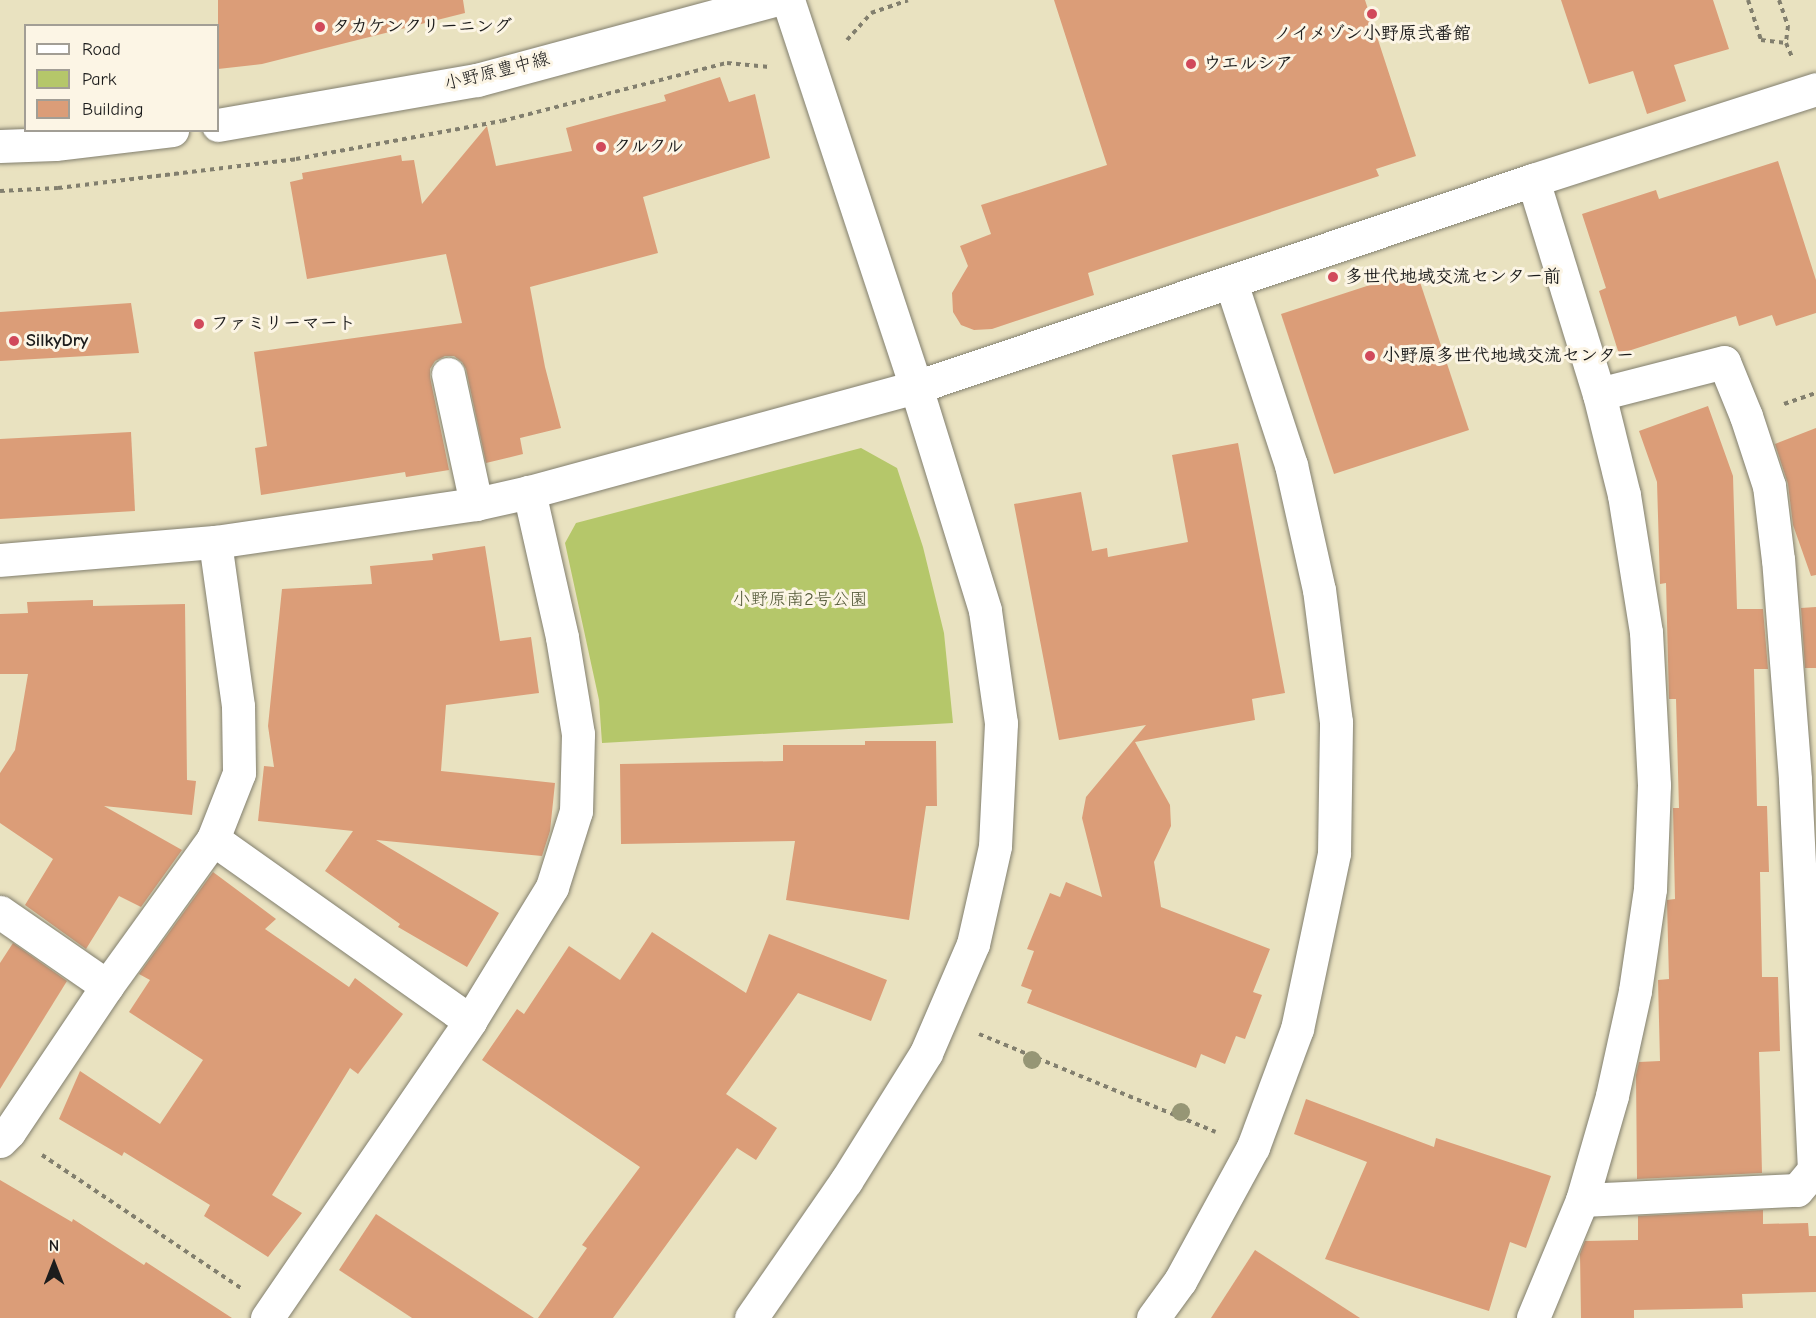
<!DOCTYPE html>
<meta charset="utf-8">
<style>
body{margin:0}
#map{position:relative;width:1816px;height:1318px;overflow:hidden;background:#e9e2c0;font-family:"Comic Neue","Klee One",sans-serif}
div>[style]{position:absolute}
.green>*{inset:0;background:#b5c76a}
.building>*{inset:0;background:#db9d78}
.path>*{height:4px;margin-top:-2px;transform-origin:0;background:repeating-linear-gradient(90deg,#827f6e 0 4.5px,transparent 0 9px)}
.roads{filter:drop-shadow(0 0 2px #827f6e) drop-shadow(0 0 2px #827f6e)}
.minor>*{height:33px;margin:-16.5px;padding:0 16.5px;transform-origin:16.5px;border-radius:16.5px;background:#fff}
.trees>*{width:18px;height:18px;margin:-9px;border-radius:50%;background:#969675}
.dots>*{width:16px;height:16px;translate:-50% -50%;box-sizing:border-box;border:3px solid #fcf5e5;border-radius:50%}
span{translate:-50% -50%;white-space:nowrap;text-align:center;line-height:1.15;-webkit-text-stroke:6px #fcf5e5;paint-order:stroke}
.poi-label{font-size:18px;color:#1c1c1c;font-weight:700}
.left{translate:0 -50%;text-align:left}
.street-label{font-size:18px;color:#1c1c1c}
.park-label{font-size:18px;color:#525837}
.legend{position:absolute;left:24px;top:24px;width:195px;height:108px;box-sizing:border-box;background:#fcf5e5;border:2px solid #a29e95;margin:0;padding:8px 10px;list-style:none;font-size:18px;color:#1c1c1c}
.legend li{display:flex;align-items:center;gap:12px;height:30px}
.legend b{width:30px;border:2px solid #a29e95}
.north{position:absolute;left:24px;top:1234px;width:60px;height:60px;-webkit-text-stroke:4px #fcf5e5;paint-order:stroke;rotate:0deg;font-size:16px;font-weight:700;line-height:24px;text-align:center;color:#1c1c1c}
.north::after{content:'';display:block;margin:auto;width:21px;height:27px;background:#1c1c1c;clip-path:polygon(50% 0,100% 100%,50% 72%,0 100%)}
</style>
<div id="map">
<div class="green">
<div style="clip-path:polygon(861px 448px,897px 468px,923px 547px,944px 633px,953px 723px,602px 743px,599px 700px,565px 543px,576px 523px)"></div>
</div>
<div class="building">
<div style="clip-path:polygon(218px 0,463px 0,465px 13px,262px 64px,218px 69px)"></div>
<div style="clip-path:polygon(1054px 0,1365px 0,1416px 156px,1376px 169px,1379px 176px,1088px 273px,1094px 295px,992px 329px,974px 330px,961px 325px,953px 312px,952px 293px,968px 266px,960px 246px,991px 234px,981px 205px,1107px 165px)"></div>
<div style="clip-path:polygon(1561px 0,1713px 0,1729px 49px,1674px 65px,1686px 101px,1647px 114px,1633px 71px,1589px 84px)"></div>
<div style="clip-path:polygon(720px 77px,729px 102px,755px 94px,770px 158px,643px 197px,658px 253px,530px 287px,545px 367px,561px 428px,520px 438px,523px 454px,486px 463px,466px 369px,462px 362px,454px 356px,445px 356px,435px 361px,430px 369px,430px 377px,449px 470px,406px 477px,405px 472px,261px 495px,255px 448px,267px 446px,254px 352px,462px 323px,446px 254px,307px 279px,290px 182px,303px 179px,302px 173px,401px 155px,402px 161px,414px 160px,422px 204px,487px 126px,496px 166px,572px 151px,566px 128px,666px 101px,664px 95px)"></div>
<div style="clip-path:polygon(1778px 161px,1816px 280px,1816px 313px,1776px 326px,1772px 315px,1739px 326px,1736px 316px,1619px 354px,1599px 291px,1606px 288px,1582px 214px,1656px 190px,1659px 199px)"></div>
<div style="clip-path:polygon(1416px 270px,1469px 430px,1334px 474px,1281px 314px)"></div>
<div style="clip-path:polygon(131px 303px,139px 353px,0 361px,0 312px)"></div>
<div style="clip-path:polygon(1708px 406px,1733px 476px,1737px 609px,1763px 609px,1768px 669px,1754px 669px,1757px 806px,1767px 806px,1769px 872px,1760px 872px,1762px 977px,1778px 977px,1780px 1051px,1759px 1052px,1762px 1173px,1637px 1179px,1636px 1075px,1639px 1062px,1660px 1061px,1658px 980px,1669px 979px,1667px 902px,1667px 900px,1675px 899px,1673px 808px,1679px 808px,1676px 699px,1669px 699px,1666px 583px,1660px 584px,1657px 482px,1639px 431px)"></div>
<div style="clip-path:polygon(1816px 428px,1816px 575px,1811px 576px,1793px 525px,1788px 484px,1775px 444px)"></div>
<div style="clip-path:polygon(131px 432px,135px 511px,0 519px,0 439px)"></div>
<div style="clip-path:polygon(1238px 443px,1285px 693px,1252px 699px,1255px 720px,1135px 742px,1170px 805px,1171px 826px,1154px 862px,1161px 907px,1270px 949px,1253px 992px,1262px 995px,1245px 1039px,1236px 1036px,1225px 1064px,1201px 1054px,1196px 1068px,1027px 1003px,1032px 990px,1021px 986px,1034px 951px,1027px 949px,1050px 893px,1060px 897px,1066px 882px,1102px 897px,1082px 818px,1086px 797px,1146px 725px,1059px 740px,1014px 504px,1081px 492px,1092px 551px,1107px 548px,1108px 557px,1188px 542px,1172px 455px)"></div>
<div style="clip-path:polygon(485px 546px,500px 641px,531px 637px,539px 693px,446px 705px,441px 771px,555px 783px,550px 831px,542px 856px,376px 840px,499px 913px,467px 967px,398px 927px,400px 924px,325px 871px,353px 831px,258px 821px,264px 766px,274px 767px,268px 726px,282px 589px,372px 584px,370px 566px,433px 560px,432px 554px)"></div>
<div style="clip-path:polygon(93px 600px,93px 606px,185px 604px,187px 780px,196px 781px,192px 815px,104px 806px,182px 850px,141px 907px,119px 896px,86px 949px,25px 905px,53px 859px,0 823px,0 773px,15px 750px,28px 674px,0 674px,0 614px,28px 613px,27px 602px)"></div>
<div style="clip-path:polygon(1816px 607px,1816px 668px,1805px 668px,1801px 608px)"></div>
<div style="clip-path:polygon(865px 741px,936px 741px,937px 806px,926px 806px,909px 920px,786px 900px,795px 841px,621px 844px,620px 764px,783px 761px,783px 745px,865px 745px)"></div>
<div style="clip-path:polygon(213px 872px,276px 919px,265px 929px,349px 987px,355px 978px,403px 1014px,358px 1074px,350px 1068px,272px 1195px,302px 1213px,268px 1257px,204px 1216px,210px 1205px,124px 1152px,122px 1156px,59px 1119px,80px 1071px,160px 1124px,203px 1060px,129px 1012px,150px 980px,139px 974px)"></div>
<div style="clip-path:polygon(652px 932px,746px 993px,769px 934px,887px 980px,871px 1021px,798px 993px,726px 1094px,777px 1128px,756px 1160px,737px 1148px,613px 1318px,538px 1318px,587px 1248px,582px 1245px,640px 1167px,482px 1060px,517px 1009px,524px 1014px,569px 946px,620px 980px)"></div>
<div style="clip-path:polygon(13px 943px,67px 981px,0 1089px,0 963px)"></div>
<div style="clip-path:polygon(1306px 1099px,1434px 1147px,1436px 1138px,1551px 1176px,1526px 1248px,1510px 1242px,1489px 1311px,1325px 1259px,1367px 1162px,1294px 1134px)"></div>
<div style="clip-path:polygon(0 1180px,72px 1222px,73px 1219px,144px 1265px,146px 1262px,232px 1318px,0 1318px)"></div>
<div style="clip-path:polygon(1763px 1210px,1763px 1224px,1808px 1223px,1809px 1236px,1816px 1236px,1816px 1292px,1742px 1294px,1743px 1308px,1634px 1310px,1634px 1318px,1581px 1318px,1580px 1254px,1585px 1241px,1638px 1240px,1638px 1216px)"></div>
<div style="clip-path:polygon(376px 1214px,534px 1318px,412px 1318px,339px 1270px)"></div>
<div style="clip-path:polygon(1255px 1250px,1360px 1318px,1211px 1318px)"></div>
</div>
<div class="path">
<div style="left:1748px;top:0;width:42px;rotate:72deg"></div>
<div style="left:1761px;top:40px;width:25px;rotate:7deg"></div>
<div style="left:1779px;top:0;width:28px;rotate:71deg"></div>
<div style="left:1788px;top:26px;width:17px;rotate:97deg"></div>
<div style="left:1786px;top:43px;width:15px;rotate:67deg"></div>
<div style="left:847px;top:40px;width:36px;rotate:-48deg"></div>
<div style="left:871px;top:13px;width:39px;rotate:-19deg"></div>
<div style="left:0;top:191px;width:58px;rotate:-3deg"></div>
<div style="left:58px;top:188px;width:240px;rotate:-6.9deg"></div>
<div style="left:296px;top:159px;width:209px;rotate:-10.5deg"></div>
<div style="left:502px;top:121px;width:232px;rotate:-14.5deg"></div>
<div style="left:727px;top:63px;width:42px;rotate:5.4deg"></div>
<div style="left:1784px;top:404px;width:34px;rotate:-19deg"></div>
<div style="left:979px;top:1034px;width:256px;rotate:22.5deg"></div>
<div style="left:42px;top:1155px;width:239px;rotate:33.8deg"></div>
</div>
<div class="roads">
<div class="minor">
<div style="left:218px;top:125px;width:263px;rotate:-9.9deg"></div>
<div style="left:477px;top:80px;width:307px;rotate:-15.1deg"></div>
<div style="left:0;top:146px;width:55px;rotate:-2.1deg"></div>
<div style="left:55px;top:144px;width:118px;rotate:-6.8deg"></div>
<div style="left:1533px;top:180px;width:224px;rotate:72.9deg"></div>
<div style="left:1599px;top:394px;width:104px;rotate:76.1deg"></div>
<div style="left:1624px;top:495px;width:139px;rotate:80.9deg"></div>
<div style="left:1646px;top:632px;width:153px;rotate:87deg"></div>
<div style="left:1654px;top:785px;width:104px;rotate:92.2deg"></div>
<div style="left:1650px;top:889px;width:103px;rotate:98.4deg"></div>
<div style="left:1635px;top:991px;width:107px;rotate:102.4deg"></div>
<div style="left:1612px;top:1096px;width:108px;rotate:106.1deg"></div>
<div style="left:1582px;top:1200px;width:128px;rotate:112.6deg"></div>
<div style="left:448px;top:374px;width:133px;rotate:77.8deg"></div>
<div style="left:215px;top:542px;width:166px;rotate:82deg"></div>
<div style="left:238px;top:706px;width:67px;rotate:89.1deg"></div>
<div style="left:239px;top:773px;width:71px;rotate:111.5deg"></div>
<div style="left:213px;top:839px;width:315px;rotate:35.3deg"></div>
<div style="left:0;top:560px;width:216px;rotate:-4.8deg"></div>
<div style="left:215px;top:542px;width:264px;rotate:-8.3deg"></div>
<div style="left:476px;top:504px;width:54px;rotate:-12.8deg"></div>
<div style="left:529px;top:492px;width:401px;rotate:-15.2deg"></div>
<div style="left:916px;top:387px;width:651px;rotate:-18.55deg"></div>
<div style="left:1533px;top:180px;width:297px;rotate:-17.8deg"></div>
<div style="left:0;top:912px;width:130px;rotate:34.7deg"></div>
<div style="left:0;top:1141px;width:13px;rotate:-45deg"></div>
<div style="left:9px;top:1132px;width:176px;rotate:-56.1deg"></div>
<div style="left:107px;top:986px;width:181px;rotate:-54.2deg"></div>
<div style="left:1582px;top:1200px;width:215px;rotate:-2.7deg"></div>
<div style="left:1797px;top:1190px;width:26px;rotate:-50deg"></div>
<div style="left:1814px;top:1170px;width:391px;rotate:-92.8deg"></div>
<div style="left:1795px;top:779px;width:220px;rotate:-94.4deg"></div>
<div style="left:1778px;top:560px;width:75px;rotate:-96.9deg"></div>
<div style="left:1769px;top:486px;width:74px;rotate:-108.2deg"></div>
<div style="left:1746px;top:416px;width:58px;rotate:-112.2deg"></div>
<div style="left:1724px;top:362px;width:129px;rotate:165.6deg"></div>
<div style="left:267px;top:1318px;width:360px;rotate:-55.6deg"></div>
<div style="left:470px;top:1021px;width:157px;rotate:-58.5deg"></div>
<div style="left:552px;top:887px;width:80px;rotate:-72.5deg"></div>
<div style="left:576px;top:811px;width:77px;rotate:-88.5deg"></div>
<div style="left:578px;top:734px;width:98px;rotate:-99.4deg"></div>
<div style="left:562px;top:637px;width:149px;rotate:-102.8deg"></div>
<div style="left:751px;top:1318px;width:167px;rotate:-55.3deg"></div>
<div style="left:846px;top:1181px;width:151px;rotate:-58deg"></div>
<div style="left:926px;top:1053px;width:119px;rotate:-66.7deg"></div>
<div style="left:973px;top:944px;width:100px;rotate:-77.3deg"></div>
<div style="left:995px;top:846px;width:123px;rotate:-87.2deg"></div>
<div style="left:1001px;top:723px;width:114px;rotate:-98.1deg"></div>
<div style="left:985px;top:610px;width:233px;rotate:-107.2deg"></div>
<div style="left:916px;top:387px;width:408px;rotate:-108.3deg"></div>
<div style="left:1153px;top:1318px;width:46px;rotate:-53.9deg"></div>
<div style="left:1180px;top:1281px;width:153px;rotate:-61.4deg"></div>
<div style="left:1253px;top:1147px;width:126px;rotate:-69.6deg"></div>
<div style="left:1297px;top:1029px;width:180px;rotate:-78.1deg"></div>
<div style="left:1334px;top:853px;width:131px;rotate:-89.1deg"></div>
<div style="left:1336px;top:722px;width:133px;rotate:-97.3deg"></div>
<div style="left:1319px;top:590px;width:128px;rotate:-102.6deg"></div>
<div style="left:1291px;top:465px;width:193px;rotate:-108.2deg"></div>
</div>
</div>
<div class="trees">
<div style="left:1032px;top:1060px"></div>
<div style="left:1181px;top:1112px"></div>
</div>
<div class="dots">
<div style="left:1372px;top:14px;background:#d1495b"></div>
<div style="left:320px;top:27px;background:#d1495b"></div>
<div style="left:1191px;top:64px;background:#d1495b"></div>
<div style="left:601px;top:147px;background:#d1495b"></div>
<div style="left:1333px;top:277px;background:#d1495b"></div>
<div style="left:199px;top:324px;background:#d1495b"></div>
<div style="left:14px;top:341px;background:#d1495b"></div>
<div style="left:1370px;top:356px;background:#d1495b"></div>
</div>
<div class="poi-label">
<span class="left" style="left:332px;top:27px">タカケンクリーニング</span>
<span style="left:1372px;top:34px">ノイメゾン小野原弐番館</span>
<span class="left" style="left:1203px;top:64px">ウエルシア</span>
<span class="left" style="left:613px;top:147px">クルクル</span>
<span class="left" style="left:1345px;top:277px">多世代地域交流センター前</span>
<span class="left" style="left:211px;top:324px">ファミリーマート</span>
<span class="left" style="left:26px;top:341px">SilkyDry</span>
<span class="left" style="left:1382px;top:356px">小野原多世代地域交流センター</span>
</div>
<div class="street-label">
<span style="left:497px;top:72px;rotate:-14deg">小野原豊中線</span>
</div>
<div class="park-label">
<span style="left:800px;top:600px">小野原南2号公園</span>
</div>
<ul class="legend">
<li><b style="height:8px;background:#fff"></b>Road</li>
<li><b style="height:16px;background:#b5c76a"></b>Park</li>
<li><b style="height:16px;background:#db9d78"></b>Building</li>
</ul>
<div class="north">N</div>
</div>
